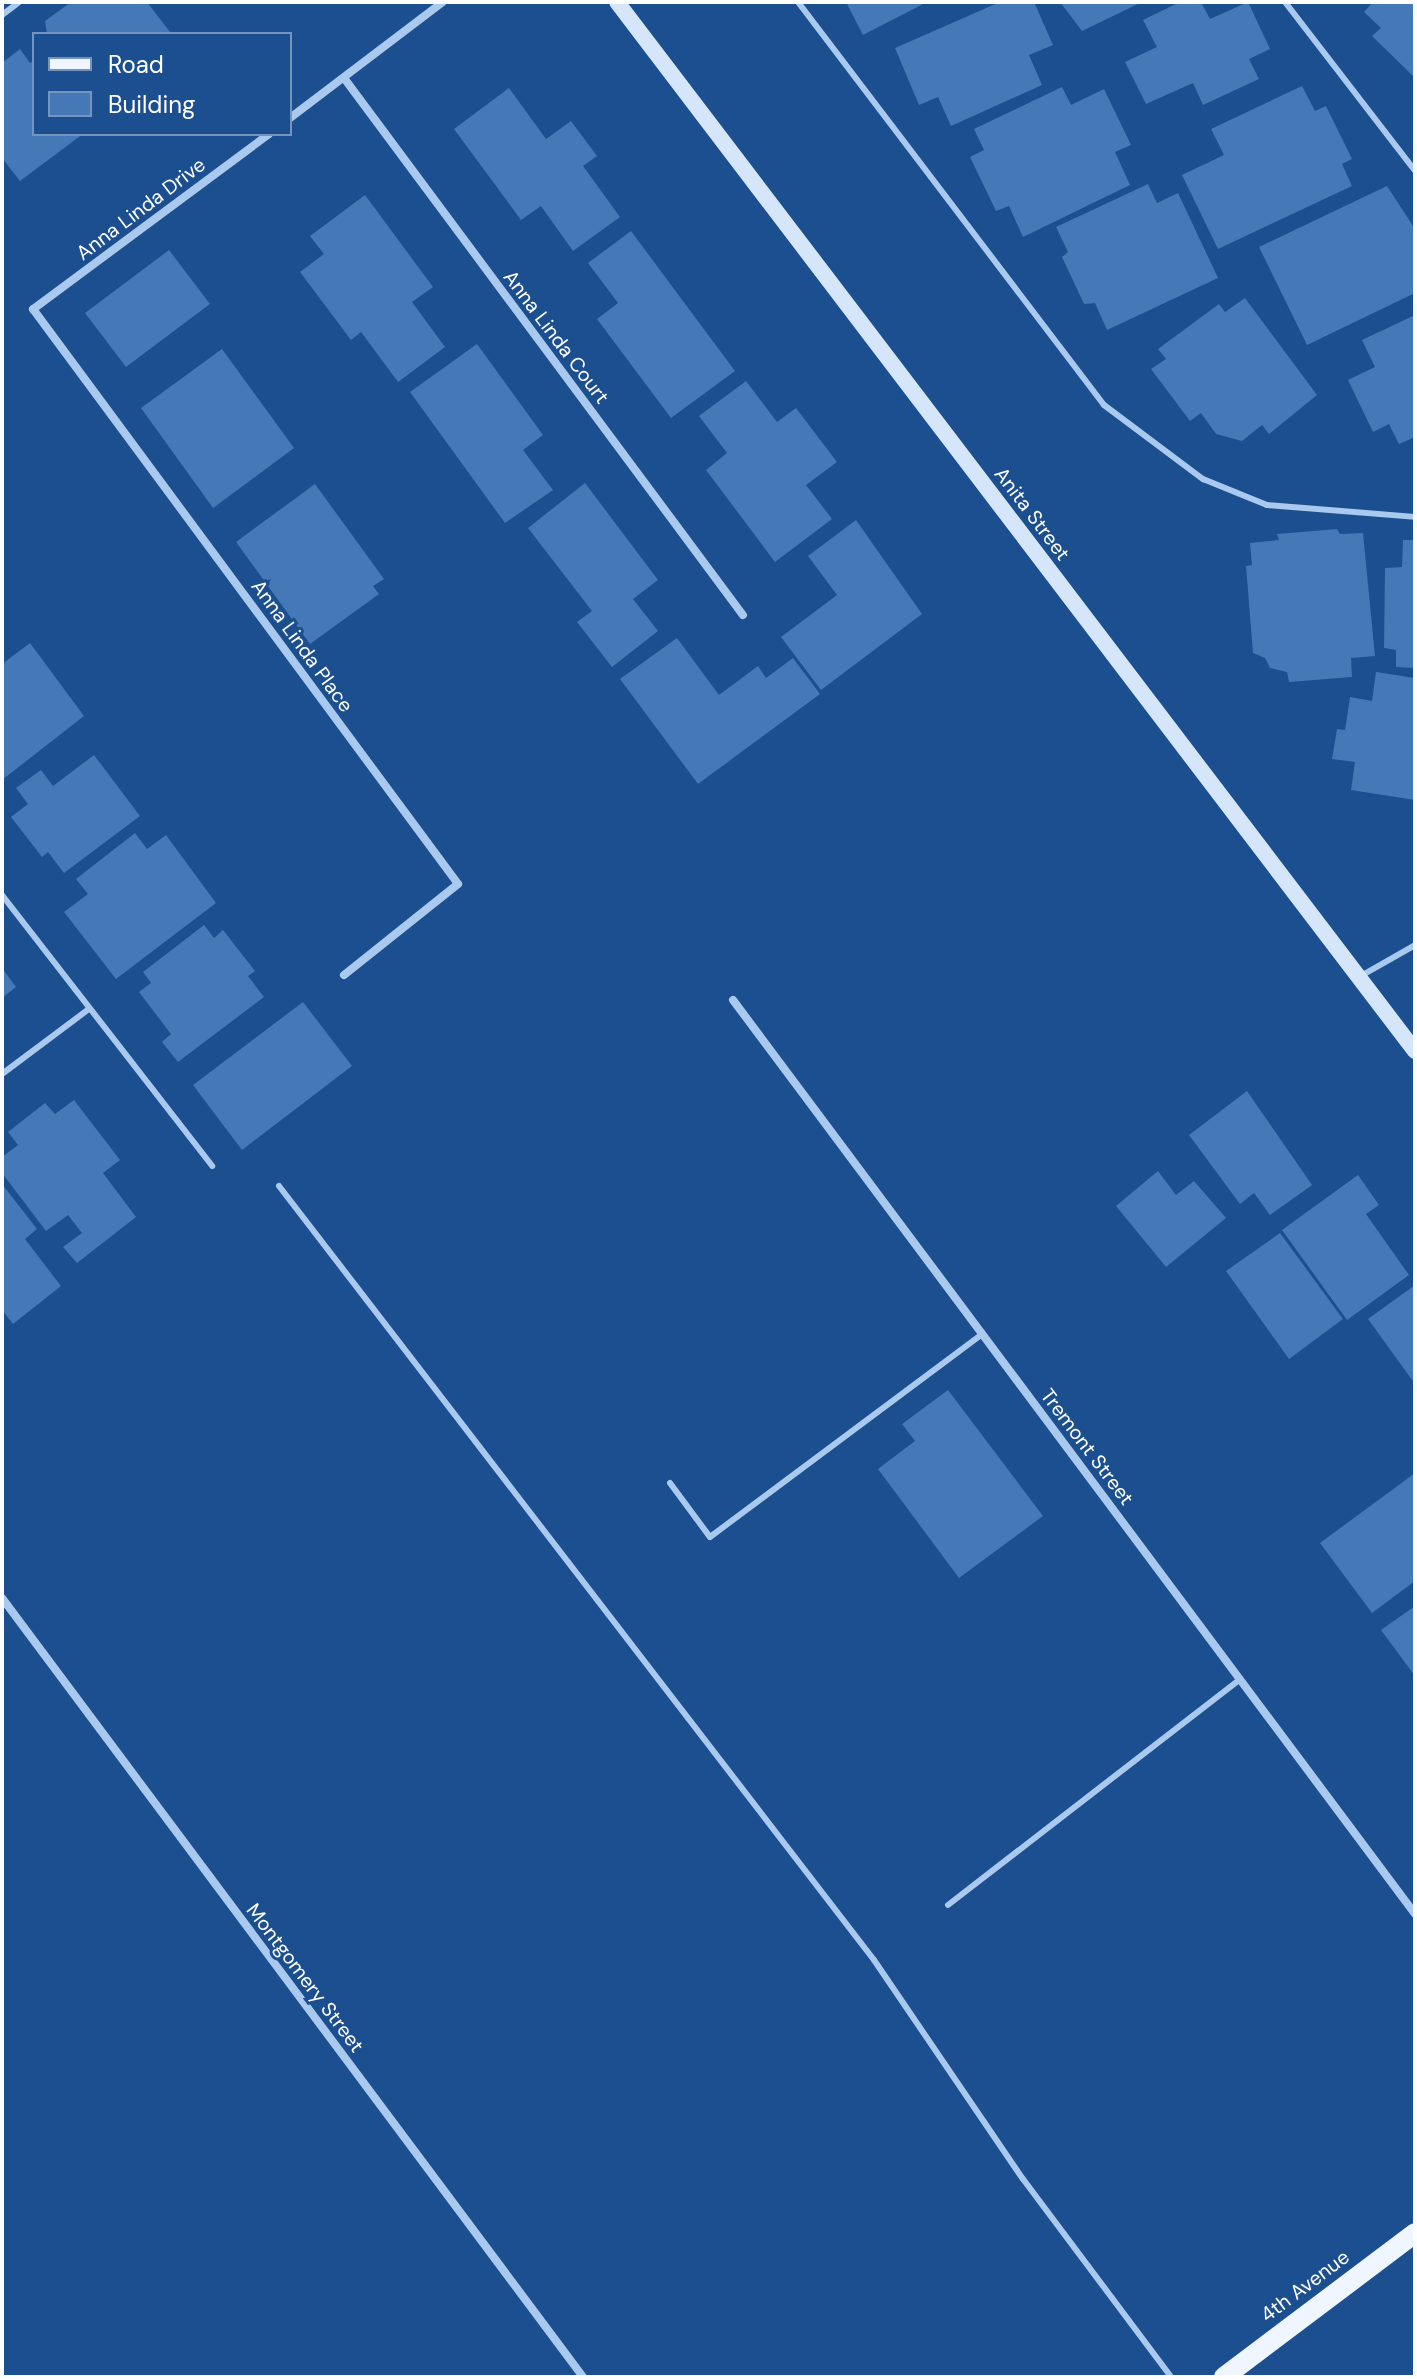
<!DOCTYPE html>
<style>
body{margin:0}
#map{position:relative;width:1417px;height:2379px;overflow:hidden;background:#1b4f8f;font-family:"DM Sans",sans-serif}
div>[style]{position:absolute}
.building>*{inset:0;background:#4478b7}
.lane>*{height:6px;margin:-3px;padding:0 3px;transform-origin:3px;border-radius:3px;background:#a9c9ee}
.street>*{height:8px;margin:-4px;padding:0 4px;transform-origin:4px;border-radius:4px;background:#a9c9ee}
.secondary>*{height:16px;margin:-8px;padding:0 8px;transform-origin:8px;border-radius:8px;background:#d6e6fa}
.primary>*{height:20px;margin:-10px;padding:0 10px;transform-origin:10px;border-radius:10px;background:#f0f6ff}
span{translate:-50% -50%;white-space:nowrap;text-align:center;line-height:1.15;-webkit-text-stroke:6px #1b4f8f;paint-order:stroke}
.street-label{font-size:20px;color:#fff}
.frame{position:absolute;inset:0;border:4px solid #fff;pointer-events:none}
.legend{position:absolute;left:32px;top:32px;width:260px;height:104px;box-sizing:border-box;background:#1b4f8f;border:2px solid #7695bc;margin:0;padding:10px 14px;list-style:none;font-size:24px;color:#fff}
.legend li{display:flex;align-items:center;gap:16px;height:40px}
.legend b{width:40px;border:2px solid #7695bc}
</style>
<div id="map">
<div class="building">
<div style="clip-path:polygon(71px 2px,147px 2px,170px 32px,47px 34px,45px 21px)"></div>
<div style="clip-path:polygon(846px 2px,927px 2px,863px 35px)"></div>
<div style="clip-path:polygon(1000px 2px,1034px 2px,1053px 45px,1029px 55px,1042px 85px,951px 126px,938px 97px,919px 105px,895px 48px)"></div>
<div style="clip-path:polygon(1060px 2px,1142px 2px,1082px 31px)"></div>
<div style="clip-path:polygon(1180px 2px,1201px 2px,1210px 19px,1248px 2px,1270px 49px,1249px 59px,1259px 79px,1203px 105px,1193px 83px,1146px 104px,1125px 62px,1157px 47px,1143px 20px)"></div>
<div style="clip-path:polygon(1373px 2px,1415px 2px,1415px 78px,1372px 36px,1381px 28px,1364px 12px)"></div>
<div style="clip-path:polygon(20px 49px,30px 63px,34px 61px,34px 134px,83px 134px,20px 181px,2px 158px,2px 63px)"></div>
<div style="clip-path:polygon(1302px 86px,1315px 111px,1326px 106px,1352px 159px,1342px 164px,1352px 186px,1218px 249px,1182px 175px,1224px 155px,1211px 129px)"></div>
<div style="clip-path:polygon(1062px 87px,1071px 105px,1104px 89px,1131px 145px,1115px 152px,1130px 185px,1023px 237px,1009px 206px,996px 211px,970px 157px,984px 150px,974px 129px)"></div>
<div style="clip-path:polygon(509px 88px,546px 139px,571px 121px,597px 156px,583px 166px,620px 217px,573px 251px,541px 206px,521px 220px,454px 129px)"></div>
<div style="clip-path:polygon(1148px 184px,1157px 203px,1178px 193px,1218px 278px,1107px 330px,1095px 303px,1084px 304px,1062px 257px,1068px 252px,1056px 227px)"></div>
<div style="clip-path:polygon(1387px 186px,1415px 229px,1415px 293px,1307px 345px,1259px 247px)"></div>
<div style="clip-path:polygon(365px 195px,433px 287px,412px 302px,445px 347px,398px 382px,361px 332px,351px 340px,300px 272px,324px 254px,310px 236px)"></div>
<div style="clip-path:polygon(631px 231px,735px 371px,671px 418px,597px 319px,618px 303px,588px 263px)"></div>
<div style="clip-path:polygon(169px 250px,210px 304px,126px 367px,85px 313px)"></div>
<div style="clip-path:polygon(1245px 298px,1317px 395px,1269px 434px,1262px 425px,1242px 441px,1216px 434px,1201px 413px,1190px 421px,1151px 369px,1166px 359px,1158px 349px,1219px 304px,1225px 312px)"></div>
<div style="clip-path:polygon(1415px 315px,1415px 437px,1399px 444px,1389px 424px,1373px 432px,1348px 380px,1375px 367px,1362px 340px)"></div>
<div style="clip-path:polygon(477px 344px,543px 435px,523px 450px,553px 490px,505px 523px,410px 392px)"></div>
<div style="clip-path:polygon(222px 349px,294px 448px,213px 508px,141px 408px)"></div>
<div style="clip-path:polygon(746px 381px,777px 422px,796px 408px,837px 462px,806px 485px,832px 519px,775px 562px,706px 470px,727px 453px,699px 416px)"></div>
<div style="clip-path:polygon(585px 483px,658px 580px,633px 599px,658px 631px,612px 667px,577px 622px,592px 611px,528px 528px)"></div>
<div style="clip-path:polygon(315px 484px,384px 579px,373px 586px,379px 594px,310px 644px,236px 542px)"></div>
<div style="clip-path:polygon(856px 520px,922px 614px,821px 690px,781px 637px,837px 595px,808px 556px)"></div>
<div style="clip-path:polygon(1337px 529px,1340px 534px,1363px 533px,1375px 656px,1351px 658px,1352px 677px,1289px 682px,1287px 672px,1270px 668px,1265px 658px,1253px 653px,1246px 566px,1252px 565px,1250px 543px,1279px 540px,1277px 534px)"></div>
<div style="clip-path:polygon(1403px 540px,1415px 540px,1415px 668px,1396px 667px,1396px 650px,1384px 648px,1385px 568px,1402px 567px)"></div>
<div style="clip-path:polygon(677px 638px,719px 695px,758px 666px,766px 678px,793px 658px,820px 694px,698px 784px,620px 679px)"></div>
<div style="clip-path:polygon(30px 643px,84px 716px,2px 780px,2px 664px)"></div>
<div style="clip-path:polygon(1376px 672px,1415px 678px,1415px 800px,1351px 790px,1355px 762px,1332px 759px,1337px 729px,1345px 730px,1350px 697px,1372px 701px)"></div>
<div style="clip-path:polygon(94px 755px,140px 816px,64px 873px,48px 852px,42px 857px,11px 817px,28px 804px,16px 788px,41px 770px,53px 786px)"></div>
<div style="clip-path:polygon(135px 833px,147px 849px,166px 835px,216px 903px,116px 979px,64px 912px,88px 894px,76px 879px)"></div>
<div style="clip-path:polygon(204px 925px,214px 938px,223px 930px,255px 971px,248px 976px,264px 997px,178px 1062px,162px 1042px,171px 1034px,139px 992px,151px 983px,143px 972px)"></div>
<div style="clip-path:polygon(2px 968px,16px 987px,2px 998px)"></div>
<div style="clip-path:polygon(303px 1002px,352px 1066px,242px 1150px,193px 1085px)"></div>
<div style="clip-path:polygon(1247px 1091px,1312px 1185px,1270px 1215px,1254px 1193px,1240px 1204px,1189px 1135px)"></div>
<div style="clip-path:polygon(74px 1100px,120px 1160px,103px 1173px,136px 1217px,77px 1263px,63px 1247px,82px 1233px,68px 1215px,46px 1231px,2px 1173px,2px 1157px,18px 1145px,8px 1132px,45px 1103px,55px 1114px)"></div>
<div style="clip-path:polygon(1158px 1171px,1176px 1195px,1194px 1181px,1226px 1218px,1166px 1267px,1116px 1206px)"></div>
<div style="clip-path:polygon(1358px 1175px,1379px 1205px,1366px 1214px,1409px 1275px,1347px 1320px,1282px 1230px)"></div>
<div style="clip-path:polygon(2px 1184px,37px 1229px,25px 1239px,61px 1286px,13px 1324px,2px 1310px)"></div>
<div style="clip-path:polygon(1280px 1233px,1343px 1319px,1289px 1359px,1226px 1271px)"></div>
<div style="clip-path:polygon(1415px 1285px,1415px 1384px,1368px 1319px)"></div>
<div style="clip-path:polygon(948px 1390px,1043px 1516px,959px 1578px,878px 1469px,915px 1441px,902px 1424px)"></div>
<div style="clip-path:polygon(1415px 1473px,1415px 1581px,1372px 1613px,1320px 1543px)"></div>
<div style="clip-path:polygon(1415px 1606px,1415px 1676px,1381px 1630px)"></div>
</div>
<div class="lane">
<div style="left:798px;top:2px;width:506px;rotate:52.79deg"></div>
<div style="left:1104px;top:405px;width:124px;rotate:36.8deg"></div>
<div style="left:1203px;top:479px;width:69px;rotate:22.1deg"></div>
<div style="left:1267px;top:505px;width:148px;rotate:4.6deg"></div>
<div style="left:1285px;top:2px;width:213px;rotate:52.4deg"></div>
<div style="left:2px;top:15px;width:21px;rotate:-37deg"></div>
<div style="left:2px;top:895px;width:343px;rotate:52.2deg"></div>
<div style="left:1359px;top:977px;width:64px;rotate:-29.7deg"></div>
<div style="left:2px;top:1074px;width:109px;rotate:-36.8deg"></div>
<div style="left:279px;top:1186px;width:976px;rotate:52.45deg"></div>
<div style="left:874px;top:1960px;width:265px;rotate:55.8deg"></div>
<div style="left:1023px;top:2179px;width:247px;rotate:53.2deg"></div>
<div style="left:670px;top:1483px;width:67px;rotate:53.5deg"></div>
<div style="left:710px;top:1537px;width:339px;rotate:-36.7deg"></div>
<div style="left:948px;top:1905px;width:369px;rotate:-37.7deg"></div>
</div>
<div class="street">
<div style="left:344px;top:78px;width:669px;rotate:53.39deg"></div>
<div style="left:290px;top:118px;width:192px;rotate:-37.2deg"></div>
<div style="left:269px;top:134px;width:294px;rotate:143.4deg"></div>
<div style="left:33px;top:309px;width:715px;rotate:53.53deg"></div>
<div style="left:458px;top:884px;width:146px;rotate:141.4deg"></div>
<div style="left:733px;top:1000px;width:1140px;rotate:53.27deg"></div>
<div style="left:2px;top:1598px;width:972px;rotate:53.28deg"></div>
</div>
<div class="secondary">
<div style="left:617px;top:2px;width:1318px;rotate:52.74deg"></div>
</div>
<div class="primary">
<div style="left:1224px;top:2377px;width:239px;rotate:-37deg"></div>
</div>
<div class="street-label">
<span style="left:141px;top:209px;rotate:-37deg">Anna Linda Drive</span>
<span style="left:556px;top:337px;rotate:53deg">Anna Linda Court</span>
<span style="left:1032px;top:514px;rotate:53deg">Anita Street</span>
<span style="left:302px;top:646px;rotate:54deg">Anna Linda Place</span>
<span style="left:1087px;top:1447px;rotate:53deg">Tremont Street</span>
<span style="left:305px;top:1978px;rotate:53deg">Montgomery Street</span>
<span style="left:1305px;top:2286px;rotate:-37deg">4th Avenue</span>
</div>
<div class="frame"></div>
<ul class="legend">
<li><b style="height:10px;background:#f0f6ff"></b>Road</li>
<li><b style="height:22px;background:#4478b7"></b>Building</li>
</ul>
</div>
